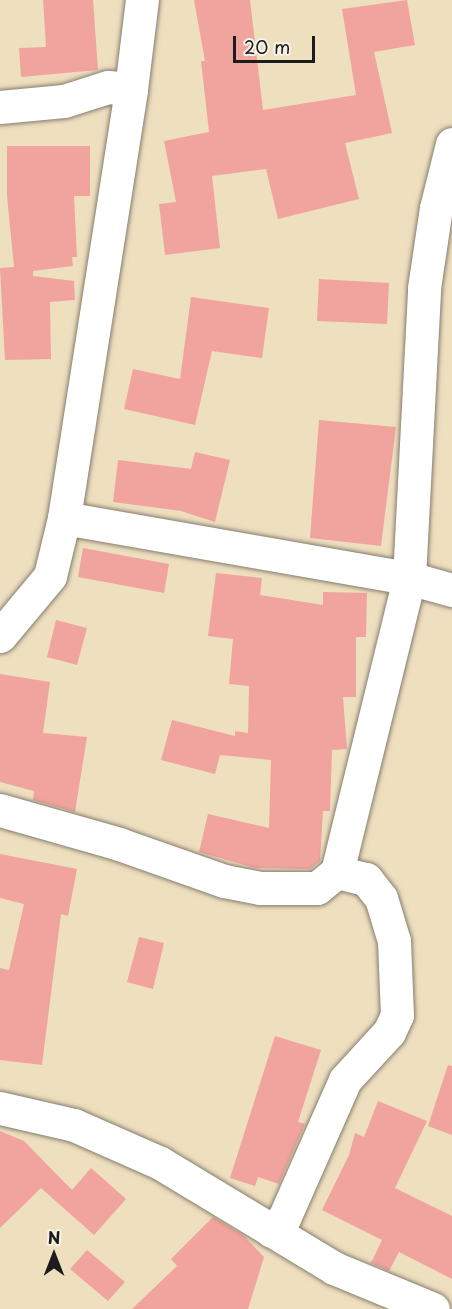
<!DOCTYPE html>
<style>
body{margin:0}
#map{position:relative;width:452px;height:1309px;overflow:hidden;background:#eedfbf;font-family:"Playpen Sans",sans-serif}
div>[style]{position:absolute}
.building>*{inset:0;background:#f1a49e}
.roads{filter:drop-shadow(0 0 2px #857e6e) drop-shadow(0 0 2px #857e6e)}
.street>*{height:33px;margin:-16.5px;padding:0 16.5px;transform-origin:16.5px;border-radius:16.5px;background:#fff}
span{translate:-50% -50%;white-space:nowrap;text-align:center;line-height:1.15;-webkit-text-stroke:4.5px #f7f3e8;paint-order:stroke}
.north{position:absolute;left:24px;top:1225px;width:60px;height:60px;-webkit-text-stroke:4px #f7f3e8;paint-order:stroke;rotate:0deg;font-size:16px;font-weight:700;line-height:24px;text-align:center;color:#1c1c1c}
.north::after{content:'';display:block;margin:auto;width:21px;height:27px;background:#1c1c1c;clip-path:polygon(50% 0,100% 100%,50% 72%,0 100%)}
.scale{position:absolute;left:233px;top:36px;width:82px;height:27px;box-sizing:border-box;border:3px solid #1c1c1c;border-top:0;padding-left:8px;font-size:18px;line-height:21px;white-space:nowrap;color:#1c1c1c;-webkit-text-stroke:4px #f7f3e8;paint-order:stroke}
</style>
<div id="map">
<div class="building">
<div style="clip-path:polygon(43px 0,93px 0,98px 70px,21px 77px,19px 48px,46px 47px)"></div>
<div style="clip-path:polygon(194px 0,250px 0,263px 110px,356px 95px,342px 9px,407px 0,415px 45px,374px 52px,392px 133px,345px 143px,359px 199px,278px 219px,266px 169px,212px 176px,220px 248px,165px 255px,159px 204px,176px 202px,164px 141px,209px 132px,201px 61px,205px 61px)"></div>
<div style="clip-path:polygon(7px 146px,90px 146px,90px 196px,74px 196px,77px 257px,72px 257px,73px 266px,33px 271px,33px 276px,74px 281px,75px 300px,50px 302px,51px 359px,5px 360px,0 268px,14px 267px,7px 196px)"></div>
<div style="clip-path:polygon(319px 279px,389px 283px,387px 324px,317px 321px)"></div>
<div style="clip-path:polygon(191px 297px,269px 308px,262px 358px,212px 351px,195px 425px,124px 409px,133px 369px,180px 379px)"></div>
<div style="clip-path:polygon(319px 420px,396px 427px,381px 546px,310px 538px)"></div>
<div style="clip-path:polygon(195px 452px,230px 460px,215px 522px,181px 511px,113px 502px,118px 460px,191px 469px)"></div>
<div style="clip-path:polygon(83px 548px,169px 564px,164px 593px,78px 577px)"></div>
<div style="clip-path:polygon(216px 573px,262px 578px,260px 595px,323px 605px,323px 592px,367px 593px,366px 637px,356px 637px,356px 697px,343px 697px,347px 749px,332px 750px,330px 811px,323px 811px,320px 861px,310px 869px,255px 868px,199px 852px,208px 814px,269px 828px,271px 760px,220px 755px,215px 774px,161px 760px,172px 720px,235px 736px,235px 731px,248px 733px,249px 686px,229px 684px,233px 639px,208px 636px)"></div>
<div style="clip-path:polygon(56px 620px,87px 628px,77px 665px,47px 657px)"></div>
<div style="clip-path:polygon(0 674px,50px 682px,43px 733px,87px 737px,75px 812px,33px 800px,34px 791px,0 782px)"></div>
<div style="clip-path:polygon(0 854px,77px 869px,68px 916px,61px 914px,42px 1065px,0 1060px,0 968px,9px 970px,24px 904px,0 898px)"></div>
<div style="clip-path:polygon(139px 937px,164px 943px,153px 989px,127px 982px)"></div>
<div style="clip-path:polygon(275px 1036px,321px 1050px,298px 1122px,305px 1124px,279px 1184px,258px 1177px,255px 1186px,230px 1178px)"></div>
<div style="clip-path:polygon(448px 1065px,452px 1066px,452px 1135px,428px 1126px)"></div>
<div style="clip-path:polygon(378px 1101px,427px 1121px,395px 1188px,452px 1216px,452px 1279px,399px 1252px,389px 1271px,371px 1263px,382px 1240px,322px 1210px,349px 1155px,355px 1133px,364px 1137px)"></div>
<div style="clip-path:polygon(0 1131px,24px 1141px,72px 1190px,91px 1168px,126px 1199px,94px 1235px,41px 1188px,0 1228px)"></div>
<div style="clip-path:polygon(213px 1217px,243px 1235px,264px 1257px,248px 1309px,132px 1309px,177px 1266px,171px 1259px)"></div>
<div style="clip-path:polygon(87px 1250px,125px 1282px,108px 1301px,70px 1269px)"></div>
</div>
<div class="roads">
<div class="street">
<div style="left:0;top:107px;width:64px;rotate:-5.4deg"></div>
<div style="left:64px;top:101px;width:46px;rotate:-17.7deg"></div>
<div style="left:108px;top:87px;width:23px;rotate:5deg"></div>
<div style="left:64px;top:518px;width:350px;rotate:9.9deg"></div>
<div style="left:409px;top:578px;width:45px;rotate:15.6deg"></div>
<div style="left:0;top:636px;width:78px;rotate:-50.2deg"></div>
<div style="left:50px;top:576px;width:60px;rotate:-76.4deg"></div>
<div style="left:64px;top:518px;width:434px;rotate:-81.1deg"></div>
<div style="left:131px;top:89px;width:90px;rotate:-83deg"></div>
<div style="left:0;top:810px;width:124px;rotate:15.9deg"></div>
<div style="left:119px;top:844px;width:111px;rotate:19.4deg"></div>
<div style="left:224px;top:881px;width:37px;rotate:11deg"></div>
<div style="left:260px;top:888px;width:57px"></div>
<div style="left:317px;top:888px;width:26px;rotate:-39deg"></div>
<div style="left:337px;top:872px;width:30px;rotate:14deg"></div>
<div style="left:366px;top:879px;width:24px;rotate:52deg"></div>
<div style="left:381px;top:898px;width:45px;rotate:73.2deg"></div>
<div style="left:394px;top:941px;width:74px;rotate:87.7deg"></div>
<div style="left:397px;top:1015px;width:19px;rotate:115deg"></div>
<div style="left:389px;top:1032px;width:65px;rotate:132.5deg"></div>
<div style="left:345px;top:1080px;width:151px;rotate:113.8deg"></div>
<div style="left:284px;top:1218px;width:18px;rotate:135deg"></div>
<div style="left:337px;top:872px;width:303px;rotate:-76.2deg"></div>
<div style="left:409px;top:578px;width:290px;rotate:-87deg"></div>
<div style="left:424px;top:288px;width:81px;rotate:-81.5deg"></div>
<div style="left:436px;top:208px;width:66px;rotate:-76deg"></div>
<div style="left:0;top:1108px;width:76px;rotate:12.9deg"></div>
<div style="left:74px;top:1125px;width:94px;rotate:23.8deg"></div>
<div style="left:160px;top:1163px;width:203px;rotate:31.1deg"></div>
<div style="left:334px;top:1268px;width:107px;rotate:22.5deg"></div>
</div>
</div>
<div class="north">N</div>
<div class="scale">20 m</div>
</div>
